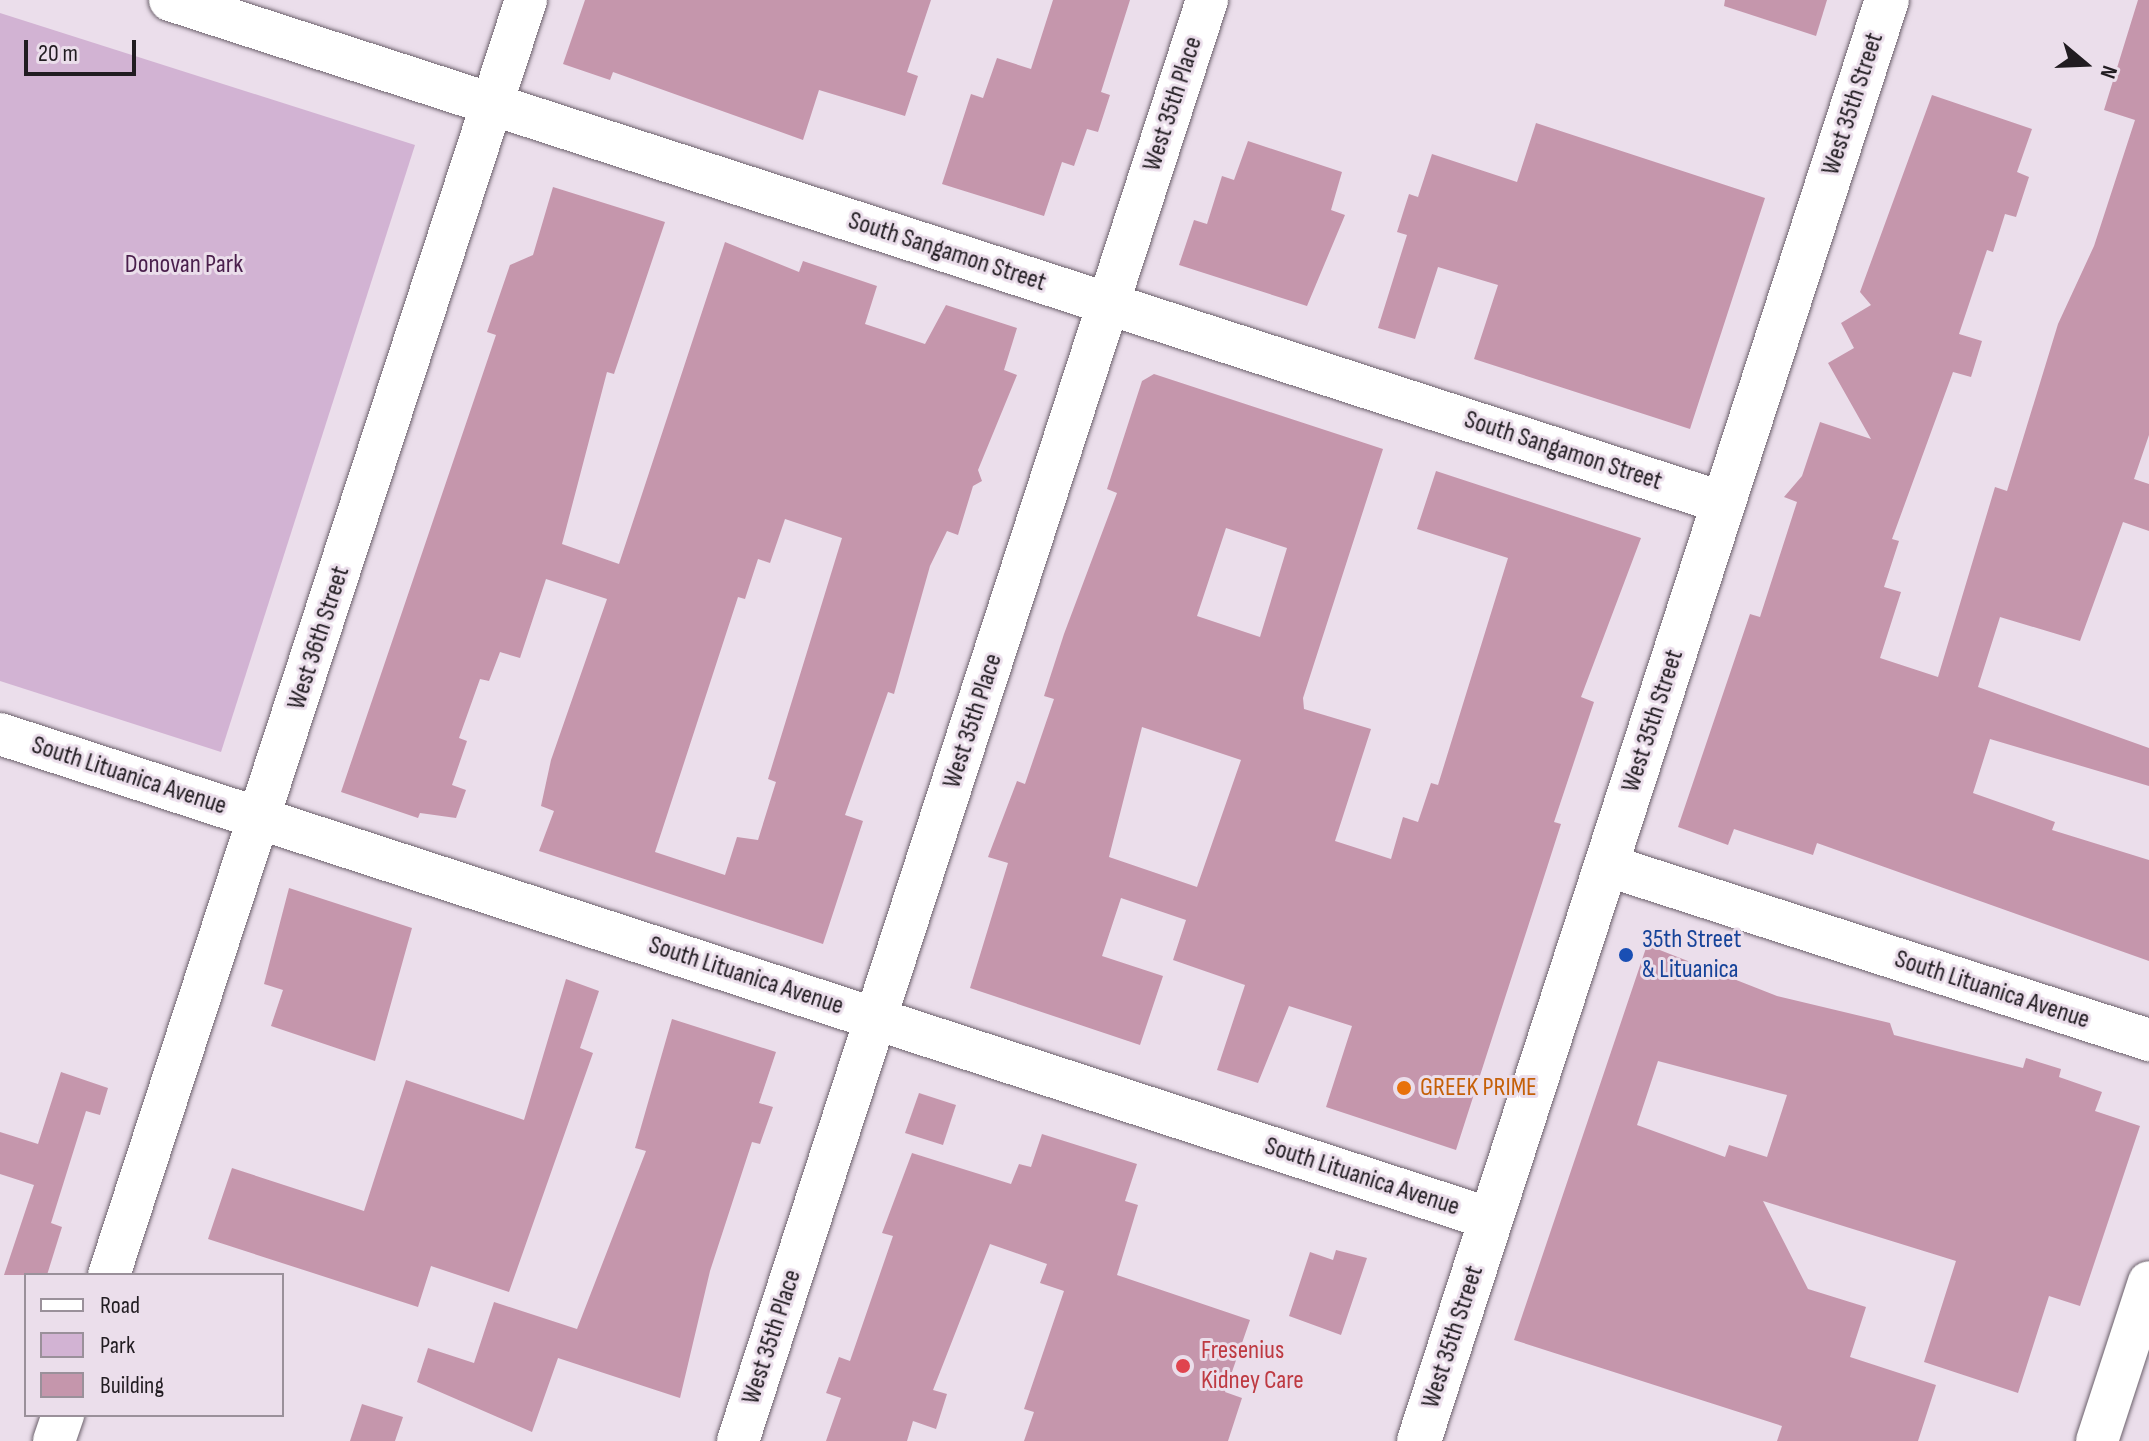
<!DOCTYPE html>
<style>
body{margin:0}
#map{position:relative;width:2149px;height:1441px;overflow:hidden;background:#ebdeeb;font-family:"Sofia Sans Condensed",sans-serif}
div>[style]{position:absolute}
.green>*{inset:0;background:#d2b3d3}
.building>*{inset:0;background:#c596ac}
.roads{filter:drop-shadow(0 0 2px #6b606b) drop-shadow(0 0 2px #6b606b)}
.minor>*{height:42px;margin:-21px;padding:0 21px;transform-origin:21px;border-radius:21px;background:#fff}
.secondary>*{height:44px;margin:-22px;padding:0 22px;transform-origin:22px;border-radius:22px;background:#fff}
.dots>*{width:22px;height:22px;translate:-50% -50%;box-sizing:border-box;border:4px solid #ebdeeb;border-radius:50%}
span{translate:-50% -50%;white-space:nowrap;text-align:center;line-height:1.15;-webkit-text-stroke:6px #ebdeeb;paint-order:stroke}
.street-label{font-size:26px;color:#211c21}
.park-label{font-size:26px;color:#4a1f4c}
.transit-label{font-size:26px;color:#164399}
.left{translate:0 -50%;text-align:left}
.food-label{font-size:26px;color:#c56008}
.health-label{font-size:26px;color:#be3a42}
.legend{position:absolute;left:24px;top:1273px;width:260px;height:144px;box-sizing:border-box;background:#ebdeeb;border:2px solid #9a909a;margin:0;padding:10px 14px;list-style:none;font-size:24px;color:#211c21}
.legend li{display:flex;align-items:center;gap:16px;height:40px}
.legend b{width:40px;border:2px solid #9a909a}
.north{position:absolute;left:2045px;top:24px;width:80px;height:80px;-webkit-text-stroke:6px #ebdeeb;paint-order:stroke;rotate:109deg;font-size:22px;font-weight:700;line-height:32px;text-align:center;color:#211c21}
.north::after{content:'';display:block;margin:auto;width:28px;height:36px;background:#211c21;clip-path:polygon(50% 0,100% 100%,50% 72%,0 100%)}
.scale{position:absolute;left:24px;top:40px;width:112px;height:36px;box-sizing:border-box;border:4px solid #211c21;border-top:0;padding-left:10px;font-size:24px;line-height:28px;white-space:nowrap;color:#211c21;-webkit-text-stroke:6px #ebdeeb;paint-order:stroke}
</style>
<div id="map">
<div class="green">
<div style="clip-path:polygon(0 13px,415px 145px,221px 752px,0 681px)"></div>
</div>
<div class="building">
<div style="clip-path:polygon(585px 0,931px 0,907px 72px,918px 76px,905px 116px,819px 90px,803px 140px,613px 72px,610px 80px,563px 64px)"></div>
<div style="clip-path:polygon(1053px 0,1130px 0,1101px 92px,1110px 95px,1098px 132px,1087px 129px,1074px 166px,1062px 162px,1044px 216px,942px 184px,971px 94px,983px 98px,997px 58px,1031px 69px)"></div>
<div style="clip-path:polygon(1725px 0,1827px 0,1816px 36px,1724px 6px)"></div>
<div style="clip-path:polygon(2138px 0,2149px 0,2149px 435px,2134px 479px,2149px 484px,2149px 531px,2123px 522px,2080px 641px,2000px 617px,1978px 687px,2149px 748px,2149px 786px,1990px 739px,1973px 793px,2055px 822px,2052px 830px,2149px 860px,2149px 961px,1817px 843px,1813px 855px,1734px 829px,1728px 845px,1678px 827px,1750px 614px,1760px 617px,1797px 502px,1784px 497px,1802px 476px,1820px 422px,1871px 439px,1828px 363px,1854px 348px,1841px 323px,1871px 305px,1860px 292px,1932px 95px,2032px 129px,2017px 172px,2029px 177px,2016px 217px,2005px 214px,1993px 252px,1987px 250px,1959px 334px,1982px 341px,1971px 377px,1953px 372px,1892px 539px,1899px 541px,1884px 587px,1901px 592px,1880px 658px,1938px 677px,1995px 487px,2007px 491px,2058px 324px,2094px 246px,2135px 120px,2104px 110px)"></div>
<div style="clip-path:polygon(1536px 123px,1765px 198px,1690px 429px,1474px 359px,1498px 285px,1438px 267px,1415px 339px,1378px 328px,1407px 235px,1397px 232px,1409px 194px,1418px 197px,1432px 154px,1517px 182px)"></div>
<div style="clip-path:polygon(1248px 141px,1342px 172px,1331px 210px,1345px 215px,1307px 306px,1179px 265px,1194px 220px,1207px 224px,1222px 176px,1234px 180px)"></div>
<div style="clip-path:polygon(evenodd,553px 187px,665px 222px,614px 374px,607px 372px,562px 544px,619px 564px,725px 242px,799px 272px,803px 261px,877px 286px,865px 324px,925px 344px,946px 305px,1017px 328px,1004px 370px,1017px 375px,978px 470px,982px 481px,973px 486px,958px 535px,947px 531px,930px 566px,894px 694px,888px 692px,845px 815px,863px 821px,823px 944px,539px 851px,554px 811px,541px 806px,551px 760px,607px 599px,546px 579px,520px 658px,500px 652px,489px 681px,480px 679px,459px 738px,467px 741px,452px 785px,466px 790px,456px 818px,420px 813px,418px 818px,341px 792px,496px 335px,487px 332px,510px 265px,533px 255px,553px 187px,785px 519px,842px 538px,768px 779px,776px 782px,758px 840px,737px 837px,725px 875px,655px 852px,738px 597px,745px 599px,758px 559px,770px 563px,785px 519px)"></div>
<div style="clip-path:polygon(evenodd,1154px 374px,1383px 449px,1303px 698px,1304px 709px,1371px 729px,1335px 841px,1391px 859px,1403px 817px,1418px 822px,1431px 783px,1438px 785px,1508px 558px,1417px 529px,1436px 471px,1641px 538px,1581px 697px,1594px 702px,1554px 822px,1561px 824px,1456px 1150px,1326px 1107px,1352px 1026px,1289px 1006px,1258px 1083px,1217px 1070px,1245px 985px,1173px 960px,1186px 920px,1121px 898px,1102px 956px,1163px 976px,1140px 1045px,970px 988px,1008px 863px,988px 857px,1017px 781px,1025px 784px,1054px 699px,1044px 696px,1064px 634px,1117px 493px,1107px 489px,1142px 381px,1154px 374px,1226px 528px,1287px 548px,1260px 637px,1197px 616px,1226px 528px,1154px 374px,1142px 727px,1241px 760px,1197px 887px,1109px 857px,1142px 727px)"></div>
<div style="clip-path:polygon(289px 888px,412px 928px,375px 1061px,271px 1026px,283px 990px,264px 984px)"></div>
<div style="clip-path:polygon(evenodd,1647px 945px,1777px 996px,1890px 1023px,1894px 1035px,2023px 1068px,2026px 1058px,2061px 1069px,2059px 1077px,2102px 1092px,2095px 1111px,2140px 1126px,2080px 1306px,2049px 1296px,2018px 1393px,1924px 1362px,1956px 1261px,1763px 1201px,1808px 1289px,1866px 1307px,1850px 1357px,1936px 1385px,1918px 1441px,1777px 1441px,1782px 1426px,1514px 1340px,1647px 945px,1658px 1061px,1787px 1095px,1767px 1157px,1729px 1145px,1725px 1157px,1637px 1125px,1658px 1061px)"></div>
<div style="clip-path:polygon(566px 979px,599px 991px,580px 1048px,593px 1053px,509px 1292px,431px 1266px,418px 1307px,208px 1239px,232px 1168px,364px 1211px,406px 1080px,524px 1120px)"></div>
<div style="clip-path:polygon(672px 1019px,776px 1052px,759px 1103px,773px 1107px,760px 1144px,752px 1142px,710px 1271px,680px 1398px,558px 1358px,532px 1432px,417px 1382px,428px 1348px,474px 1363px,494px 1302px,577px 1329px,646px 1151px,635px 1148px)"></div>
<div style="clip-path:polygon(61px 1072px,108px 1088px,100px 1115px,86px 1111px,51px 1223px,62px 1227px,47px 1275px,4px 1275px,34px 1185px,0 1174px,0 1132px,38px 1144px)"></div>
<div style="clip-path:polygon(919px 1093px,956px 1105px,943px 1145px,905px 1133px)"></div>
<div style="clip-path:polygon(1042px 1134px,1137px 1164px,1125px 1201px,1138px 1205px,1117px 1275px,1250px 1320px,1225px 1392px,1242px 1398px,1228px 1441px,1024px 1441px,1034px 1412px,1024px 1409px,1064px 1291px,1040px 1283px,1047px 1264px,990px 1244px,933px 1390px,947px 1394px,936px 1429px,913px 1421px,907px 1441px,826px 1441px,841px 1398px,826px 1393px,839px 1357px,850px 1361px,893px 1236px,882px 1233px,912px 1153px,1011px 1184px,1019px 1164px,1031px 1167px)"></div>
<div style="clip-path:polygon(1336px 1250px,1367px 1258px,1341px 1335px,1289px 1316px,1310px 1252px,1333px 1260px)"></div>
<div style="clip-path:polygon(362px 1404px,403px 1417px,395px 1441px,350px 1441px)"></div>
</div>
<div class="roads">
<div class="minor">
<div style="left:170px;top:0;width:1633px;rotate:17.94deg"></div>
<div style="left:0;top:734px;width:1568px;rotate:18.02deg"></div>
<div style="left:1606px;top:865px;width:571px;rotate:17.86deg"></div>
<div style="left:109px;top:1275px;width:1341px;rotate:-71.89deg"></div>
<div style="left:54px;top:1441px;width:28px;rotate:-71deg"></div>
<div style="left:738px;top:1441px;width:1515px;rotate:-71.97deg"></div>
<div style="left:2097px;top:1441px;width:167px;rotate:-71.9deg"></div>
</div>
<div class="secondary">
<div style="left:1419px;top:1441px;width:1515px;rotate:-72.01deg"></div>
</div>
</div>
<div class="dots">
<div style="left:1626px;top:955px;background:#1a4fb4"></div>
<div style="left:1404px;top:1088px;background:#e8710a"></div>
<div style="left:1183px;top:1366px;background:#e0444e"></div>
</div>
<div class="street-label">
<span style="left:1173px;top:104px;rotate:-72deg">West 35th Place</span>
<span style="left:1853px;top:104px;rotate:-72deg">West 35th Street</span>
<span style="left:947px;top:252px;rotate:18deg">South Sangamon Street</span>
<span style="left:1563px;top:451px;rotate:18deg">South Sangamon Street</span>
<span style="left:319px;top:638px;rotate:-72deg">West 36th Street</span>
<span style="left:973px;top:721px;rotate:-72deg">West 35th Place</span>
<span style="left:1653px;top:721px;rotate:-72deg">West 35th Street</span>
<span style="left:129px;top:776px;rotate:18deg">South Lituanica Avenue</span>
<span style="left:746px;top:976px;rotate:18deg">South Lituanica Avenue</span>
<span style="left:1992px;top:990px;rotate:18deg">South Lituanica Avenue</span>
<span style="left:1362px;top:1177px;rotate:18deg">South Lituanica Avenue</span>
<span style="left:772px;top:1337px;rotate:-72deg">West 35th Place</span>
<span style="left:1453px;top:1337px;rotate:-72deg">West 35th Street</span>
</div>
<div class="park-label">
<span style="left:184px;top:265px">Donovan Park</span>
</div>
<div class="transit-label">
<span class="left" style="left:1642px;top:955px">35th Street<br>&amp; Lituanica</span>
</div>
<div class="food-label">
<span class="left" style="left:1420px;top:1088px">GREEK PRIME</span>
</div>
<div class="health-label">
<span class="left" style="left:1201px;top:1366px">Fresenius<br>Kidney Care</span>
</div>
<ul class="legend">
<li><b style="height:10px;background:#fff"></b>Road</li>
<li><b style="height:22px;background:#d2b3d3"></b>Park</li>
<li><b style="height:22px;background:#c596ac"></b>Building</li>
</ul>
<div class="north">N</div>
<div class="scale">20 m</div>
</div>
